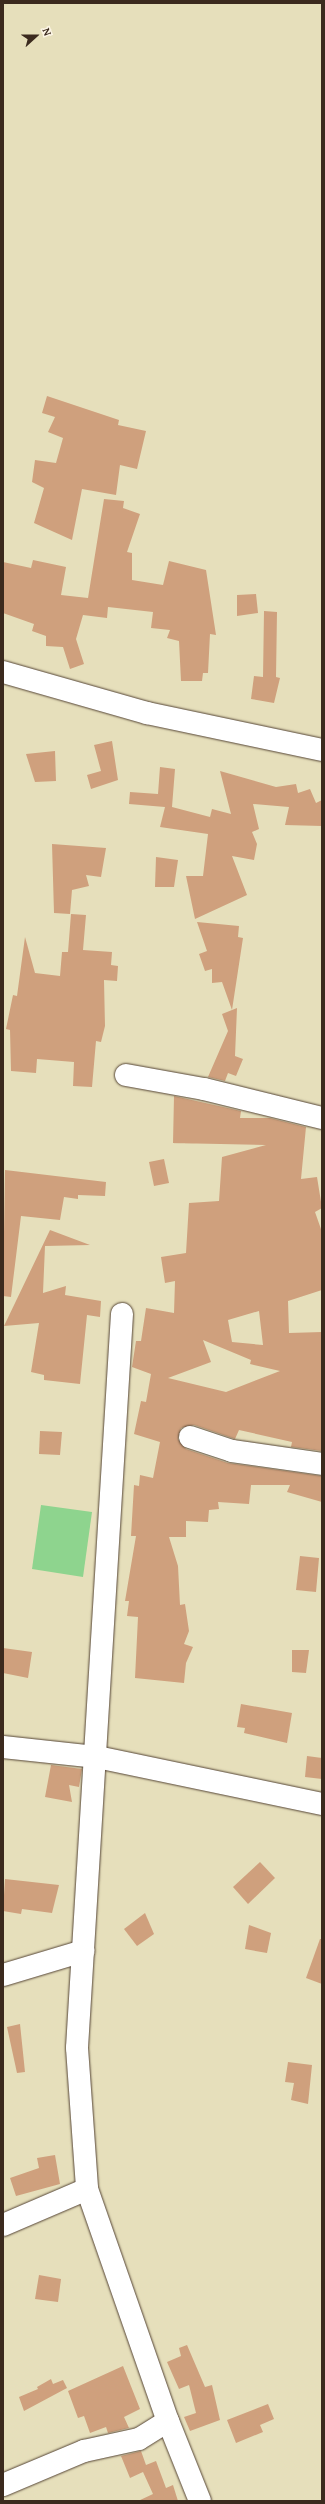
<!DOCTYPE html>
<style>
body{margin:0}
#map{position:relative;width:325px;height:2504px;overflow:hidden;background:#e6dfbb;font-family:"Gentium Book Plus",serif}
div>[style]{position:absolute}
.green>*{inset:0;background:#8ed48e}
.building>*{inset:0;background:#cfa07d}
.roads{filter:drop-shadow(0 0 1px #554536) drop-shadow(0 0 1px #554536)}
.minor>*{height:22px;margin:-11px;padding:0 11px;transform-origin:11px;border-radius:11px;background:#fff}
span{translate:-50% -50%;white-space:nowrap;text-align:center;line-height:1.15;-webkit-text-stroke:3.5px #fcf5e5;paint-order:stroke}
.frame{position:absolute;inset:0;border:4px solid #3b2a1e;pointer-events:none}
.north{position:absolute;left:16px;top:16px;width:40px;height:40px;-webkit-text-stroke:3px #fcf5e5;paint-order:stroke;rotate:69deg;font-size:11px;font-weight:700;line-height:16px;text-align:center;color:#3b2a1e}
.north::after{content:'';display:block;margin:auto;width:14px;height:18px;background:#3b2a1e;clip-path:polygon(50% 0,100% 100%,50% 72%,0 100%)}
</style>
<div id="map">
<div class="green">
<div style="clip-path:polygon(41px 1505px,92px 1512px,83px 1577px,32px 1569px)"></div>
</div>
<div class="building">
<div style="clip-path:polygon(47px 396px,119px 420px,118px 425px,146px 431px,137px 469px,120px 465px,116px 495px,82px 489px,72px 540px,34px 523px,44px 488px,32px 482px,35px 460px,56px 463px,63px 438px,48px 432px,55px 417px,42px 413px)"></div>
<div style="clip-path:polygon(104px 499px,124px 501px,123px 508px,140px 514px,127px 552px,132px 553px,132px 580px,163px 585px,169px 561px,206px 570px,216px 635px,210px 634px,208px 673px,203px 673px,202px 681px,181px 681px,179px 641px,167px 638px,170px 630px,151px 628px,153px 612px,108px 607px,107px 618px,83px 615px,76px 639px,84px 664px,70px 669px,63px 647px,46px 646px,46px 636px,32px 631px,34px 624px,3px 613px,3px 562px,31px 568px,33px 560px,66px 567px,61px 595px,88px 598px)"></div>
<div style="clip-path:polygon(256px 594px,258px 613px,237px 616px,237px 595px)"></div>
<div style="clip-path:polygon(264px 611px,277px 612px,276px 677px,280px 678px,274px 703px,251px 699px,254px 676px,263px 677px)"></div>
<div style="clip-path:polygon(112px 741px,118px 780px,91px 789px,87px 775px,101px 771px,94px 745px)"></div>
<div style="clip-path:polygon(55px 751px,56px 781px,35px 782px,26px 754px)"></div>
<div style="clip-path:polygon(160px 767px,175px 769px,172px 807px,210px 817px,212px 809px,231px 814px,220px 771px,276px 787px,296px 784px,298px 793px,310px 789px,316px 803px,322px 800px,322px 826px,285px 825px,289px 807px,253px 804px,259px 829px,252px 832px,257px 844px,254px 860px,232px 856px,247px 895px,195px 919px,186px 876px,203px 876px,208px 834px,160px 827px,165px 807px,129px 804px,130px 792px,158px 794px)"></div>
<div style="clip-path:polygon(52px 844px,106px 848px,101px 877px,86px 875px,89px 886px,72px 890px,70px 914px,54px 913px)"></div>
<div style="clip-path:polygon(156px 857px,178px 860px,174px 887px,155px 887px)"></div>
<div style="clip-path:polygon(71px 914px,86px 915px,83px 950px,112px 952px,111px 965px,118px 966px,117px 981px,104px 980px,105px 1026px,101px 1042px,96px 1041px,92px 1087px,73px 1086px,74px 1062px,37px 1059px,36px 1073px,11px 1071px,10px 1030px,6px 1029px,13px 995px,17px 996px,25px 937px,35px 973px,60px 976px,62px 952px,68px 952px)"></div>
<div style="clip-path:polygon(197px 922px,239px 926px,238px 937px,243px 938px,232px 1010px,222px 982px,212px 983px,212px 969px,205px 971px,199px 954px,207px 951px)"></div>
<div style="clip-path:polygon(237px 1008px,235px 1056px,243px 1059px,236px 1076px,228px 1073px,225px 1081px,208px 1077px,228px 1031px,222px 1014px)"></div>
<div style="clip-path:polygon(evenodd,174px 1096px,241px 1111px,240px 1118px,270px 1118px,306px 1127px,301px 1179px,317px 1177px,322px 1208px,315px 1212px,322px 1232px,322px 1290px,288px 1301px,289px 1333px,322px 1332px,322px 1451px,291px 1447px,292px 1442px,239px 1430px,235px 1439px,194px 1425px,181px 1428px,178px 1439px,186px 1449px,228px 1463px,322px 1476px,322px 1502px,287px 1492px,290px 1485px,251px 1485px,249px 1504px,218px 1502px,219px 1509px,209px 1510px,208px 1522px,186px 1521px,186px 1537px,169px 1537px,178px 1566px,180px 1605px,185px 1604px,189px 1631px,184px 1644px,193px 1647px,186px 1663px,184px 1683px,135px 1678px,138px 1617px,127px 1616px,129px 1601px,125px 1601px,136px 1536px,131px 1536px,134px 1485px,139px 1486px,140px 1475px,153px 1478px,160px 1442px,134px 1434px,141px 1401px,146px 1402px,151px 1374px,132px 1367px,136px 1341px,141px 1341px,146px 1308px,174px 1313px,175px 1281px,165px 1283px,161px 1257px,186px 1253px,189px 1203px,219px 1201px,222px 1157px,266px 1145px,173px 1143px,174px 1096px,259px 1311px,263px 1345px,232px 1342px,228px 1320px,259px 1311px,174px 1096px,203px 1340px,251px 1360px,250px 1364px,280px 1371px,226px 1392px,168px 1378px,211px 1362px,203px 1340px)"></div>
<div style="clip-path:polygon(164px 1159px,169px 1183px,154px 1186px,149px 1162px)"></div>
<div style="clip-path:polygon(5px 1170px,106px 1182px,105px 1196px,78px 1195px,78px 1199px,64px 1197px,60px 1220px,21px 1216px,11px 1297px,3px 1296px)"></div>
<div style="clip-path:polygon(50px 1230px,90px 1245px,45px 1246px,43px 1293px,66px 1286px,65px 1295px,101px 1301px,100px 1317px,87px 1315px,80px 1384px,44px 1380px,44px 1375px,31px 1372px,39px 1323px,4px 1326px)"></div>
<div style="clip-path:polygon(40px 1431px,62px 1432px,60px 1455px,39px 1454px)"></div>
<div style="clip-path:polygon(300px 1556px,319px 1558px,316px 1592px,296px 1590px)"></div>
<div style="clip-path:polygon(3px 1648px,32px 1652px,28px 1678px,3px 1673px)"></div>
<div style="clip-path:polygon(292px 1650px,309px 1650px,306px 1673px,292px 1672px)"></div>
<div style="clip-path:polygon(241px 1704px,292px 1713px,287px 1743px,244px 1733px,245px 1728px,237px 1727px)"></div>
<div style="clip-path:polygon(307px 1756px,322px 1758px,322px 1779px,305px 1777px)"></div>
<div style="clip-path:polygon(51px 1765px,82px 1769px,79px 1787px,69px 1785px,72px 1802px,45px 1797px)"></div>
<div style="clip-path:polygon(260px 1862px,275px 1878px,248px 1904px,233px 1887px)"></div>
<div style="clip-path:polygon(5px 1879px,59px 1885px,52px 1913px,22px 1909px,21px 1914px,3px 1911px)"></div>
<div style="clip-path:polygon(145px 1913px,154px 1934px,137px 1946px,124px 1929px)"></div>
<div style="clip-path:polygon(249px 1925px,271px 1933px,267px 1953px,245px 1949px)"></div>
<div style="clip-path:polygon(320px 1939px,322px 1939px,322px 1984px,306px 1978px)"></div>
<div style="clip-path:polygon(20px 2024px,25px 2072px,17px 2073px,7px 2027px)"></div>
<div style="clip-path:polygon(288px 2062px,312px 2065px,308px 2104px,291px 2100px,294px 2083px,285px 2082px)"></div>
<div style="clip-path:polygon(55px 2155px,60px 2184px,16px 2196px,10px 2178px,39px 2168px,37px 2158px)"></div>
<div style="clip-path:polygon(39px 2275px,61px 2279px,58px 2302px,35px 2299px)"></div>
<div style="clip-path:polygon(187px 2345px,205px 2387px,212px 2385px,220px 2420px,190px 2431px,184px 2417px,196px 2413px,189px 2385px,179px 2389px,167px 2362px,181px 2356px,179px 2348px)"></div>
<div style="clip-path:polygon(123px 2366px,140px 2409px,124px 2417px,129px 2428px,108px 2433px,106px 2427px,90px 2433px,84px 2416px,78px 2418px,68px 2391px)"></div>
<div style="clip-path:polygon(51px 2379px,53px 2384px,63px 2380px,67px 2388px,24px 2411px,19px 2397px,38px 2389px,37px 2387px)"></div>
<div style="clip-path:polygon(268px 2404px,274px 2419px,260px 2425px,263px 2432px,236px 2443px,227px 2420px)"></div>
<div style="clip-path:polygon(141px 2451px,146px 2465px,156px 2461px,166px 2488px,173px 2485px,178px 2501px,138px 2501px,153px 2494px,143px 2472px,130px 2478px,121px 2456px)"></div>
</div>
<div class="roads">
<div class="minor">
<div style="left:3px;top:672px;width:150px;rotate:15.9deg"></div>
<div style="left:147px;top:713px;width:179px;rotate:11.9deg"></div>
<div style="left:126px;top:1075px;width:79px;rotate:10.2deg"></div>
<div style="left:204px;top:1089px;width:122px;rotate:13.8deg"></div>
<div style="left:122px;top:1314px;width:735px;rotate:93.51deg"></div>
<div style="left:77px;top:2048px;width:141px;rotate:85.9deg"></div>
<div style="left:87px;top:2189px;width:246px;rotate:70.8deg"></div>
<div style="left:168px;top:2421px;width:86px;rotate:68.2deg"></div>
<div style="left:190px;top:1437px;width:44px;rotate:18.4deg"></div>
<div style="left:232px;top:1451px;width:91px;rotate:8.2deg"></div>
<div style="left:3px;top:1747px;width:95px;rotate:6.1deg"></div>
<div style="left:97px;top:1757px;width:230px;rotate:11.8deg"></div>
<div style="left:3px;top:1975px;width:84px;rotate:-16.7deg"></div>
<div style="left:3px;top:2225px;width:91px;rotate:-23.2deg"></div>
<div style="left:3px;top:2485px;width:88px;rotate:-22.8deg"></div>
<div style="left:84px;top:2451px;width:56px;rotate:-12.3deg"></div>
<div style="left:139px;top:2439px;width:34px;rotate:-32deg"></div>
</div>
</div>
<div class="frame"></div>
<div class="north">N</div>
</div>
